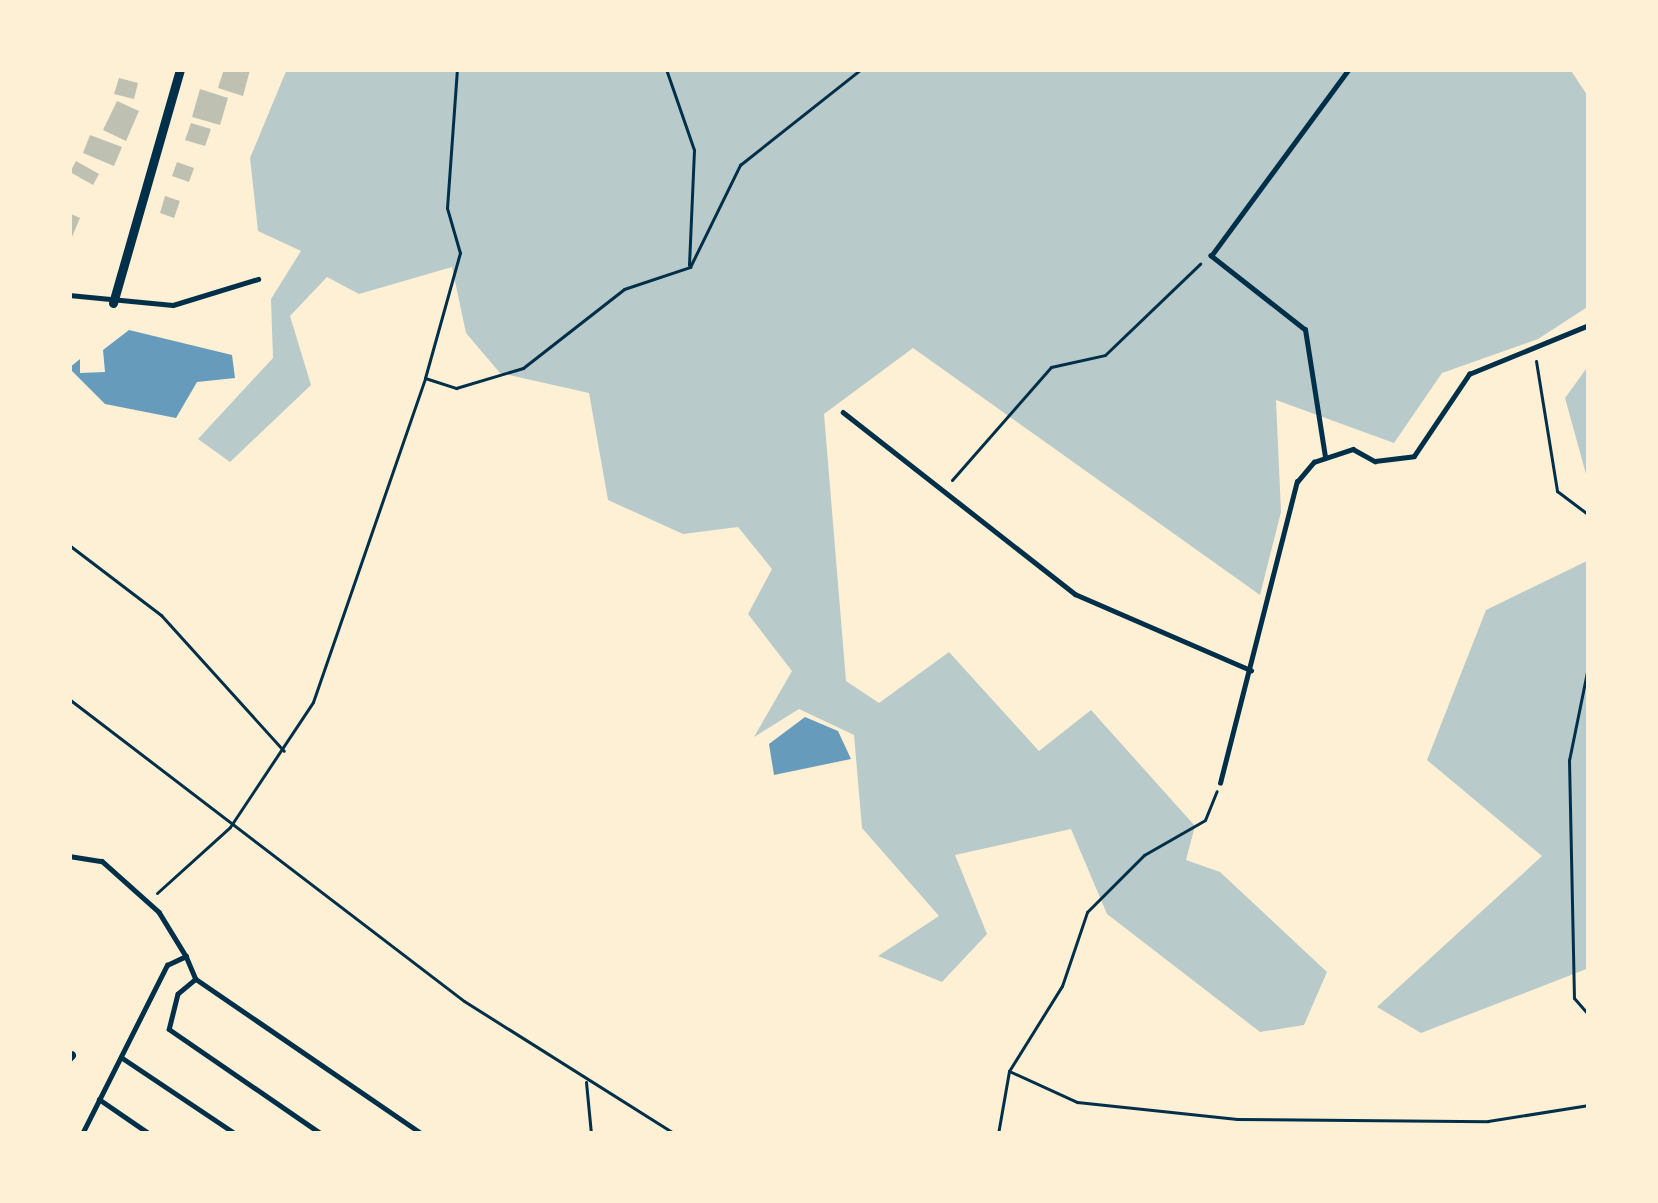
<!DOCTYPE html>
<style>
body{margin:0}
#map{position:relative;width:1658px;height:1203px;overflow:hidden;background:#fdf0d5;font-family:"DM Sans",sans-serif}
div>[style]{position:absolute}
.green>*{inset:0;background:#b9caca}
.water>*{inset:0;background:#669bbc}
.building>*{inset:0;background:#bec0b2}
.path>*{height:3px;margin:-1.5px;padding:0 1.5px;transform-origin:1.5px;border-radius:1.5px;background:#003049}
.service>*{height:4.5px;margin:-2.25px;padding:0 2.25px;transform-origin:2.25px;border-radius:2.25px;background:#003049}
.minor>*{height:9px;margin:-4.5px;padding:0 4.5px;transform-origin:4.5px;border-radius:4.5px;background:#003049}
span{translate:-50% -50%;white-space:nowrap;text-align:center;line-height:1.15;-webkit-text-stroke:10px #fdf0d5;paint-order:stroke}
.frame{position:absolute;inset:0;border:72px solid #fdf0d5;pointer-events:none}
</style>
<div id="map">
<div class="green">
<div style="clip-path:polygon(287px 69px,1570px 69px,1589px 98px,1589px 306px,1538px 339px,1442px 373px,1394px 443px,1276px 400px,1281px 512px,1260px 595px,913px 348px,824px 414px,846px 681px,879px 703px,949px 652px,1039px 751px,1091px 710px,1195px 826px,1186px 860px,1220px 872px,1327px 972px,1304px 1025px,1260px 1032px,1107px 914px,1071px 829px,955px 855px,987px 934px,942px 982px,878px 956px,939px 916px,862px 828px,854px 735px,799px 709px,754px 737px,792px 671px,748px 614px,772px 569px,738px 527px,683px 534px,608px 500px,589px 393px,500px 373px,466px 333px,452px 267px,359px 294px,327px 277px,290px 316px,311px 385px,230px 462px,198px 439px,273px 358px,271px 299px,301px 251px,258px 231px,250px 158px)"></div>
<div style="clip-path:polygon(1589px 365px,1589px 485px,1565px 398px)"></div>
<div style="clip-path:polygon(1589px 560px,1589px 968px,1421px 1033px,1377px 1007px,1542px 856px,1427px 760px,1486px 610px)"></div>
</div>
<div class="water">
<div style="clip-path:polygon(129px 330px,232px 355px,235px 378px,197px 382px,176px 418px,105px 404px,69px 368px,80px 359px,80px 373px,105px 372px,103px 350px)"></div>
<div style="clip-path:polygon(805px 717px,838px 731px,851px 759px,774px 775px,769px 744px)"></div>
</div>
<div class="building">
<div style="clip-path:polygon(224px 69px,250px 70px,243px 96px,218px 88px)"></div>
<div style="clip-path:polygon(119px 78px,138px 83px,134px 99px,114px 94px)"></div>
<div style="clip-path:polygon(200px 89px,228px 98px,220px 125px,192px 117px)"></div>
<div style="clip-path:polygon(117px 101px,139px 111px,126px 141px,103px 130px)"></div>
<div style="clip-path:polygon(191px 123px,211px 129px,205px 146px,185px 140px)"></div>
<div style="clip-path:polygon(90px 135px,122px 147px,114px 166px,83px 153px)"></div>
<div style="clip-path:polygon(76px 161px,99px 174px,93px 185px,70px 172px)"></div>
<div style="clip-path:polygon(177px 162px,194px 168px,189px 182px,172px 176px)"></div>
<div style="clip-path:polygon(165px 196px,180px 201px,174px 218px,160px 213px)"></div>
<div style="clip-path:polygon(69px 213px,80px 218px,69px 244px)"></div>
</div>
<div class="path">
<div style="left:666px;top:69px;width:86px;rotate:70.9deg"></div>
<div style="left:694px;top:150px;width:115px;rotate:92.5deg"></div>
<div style="left:1536px;top:361px;width:132px;rotate:80.8deg"></div>
<div style="left:1557px;top:491px;width:40px;rotate:37deg"></div>
<div style="left:425px;top:378px;width:130px;rotate:-74.4deg"></div>
<div style="left:460px;top:253px;width:47px;rotate:-106.1deg"></div>
<div style="left:447px;top:208px;width:139px;rotate:-85.9deg"></div>
<div style="left:952px;top:480px;width:150px;rotate:-48.8deg"></div>
<div style="left:1051px;top:367px;width:55px;rotate:-12.5deg"></div>
<div style="left:1105px;top:355px;width:132px;rotate:-43.8deg"></div>
<div style="left:69px;top:545px;width:116px;rotate:37.3deg"></div>
<div style="left:161px;top:615px;width:183px;rotate:47.9deg"></div>
<div style="left:1589px;top:662px;width:100px;rotate:101.5deg"></div>
<div style="left:1569px;top:760px;width:238px;rotate:88.8deg"></div>
<div style="left:1574px;top:998px;width:23px;rotate:49deg"></div>
<div style="left:69px;top:699px;width:497px;rotate:37.4deg"></div>
<div style="left:464px;top:1001px;width:249px;rotate:32.2deg"></div>
<div style="left:157px;top:893px;width:98px;rotate:-42.1deg"></div>
<div style="left:230px;top:827px;width:150px;rotate:-56.4deg"></div>
<div style="left:313px;top:702px;width:343px;rotate:-70.9deg"></div>
<div style="left:425px;top:378px;width:33px;rotate:18deg"></div>
<div style="left:456px;top:388px;width:70px;rotate:-16.6deg"></div>
<div style="left:523px;top:368px;width:128px;rotate:-38deg"></div>
<div style="left:624px;top:289px;width:70px;rotate:-18.4deg"></div>
<div style="left:690px;top:267px;width:114px;rotate:-63.9deg"></div>
<div style="left:740px;top:165px;width:154px;rotate:-38.4deg"></div>
<div style="left:1009px;top:1071px;width:75px;rotate:24.5deg"></div>
<div style="left:1077px;top:1102px;width:161px;rotate:6.1deg"></div>
<div style="left:1237px;top:1119px;width:251px;rotate:0.5deg"></div>
<div style="left:1488px;top:1121px;width:102px;rotate:-9deg"></div>
<div style="left:586px;top:1082px;width:52px;rotate:84.5deg"></div>
<div style="left:998px;top:1134px;width:64px;rotate:-80.1deg"></div>
<div style="left:1009px;top:1071px;width:100px;rotate:-58.1deg"></div>
<div style="left:1062px;top:986px;width:78px;rotate:-71.3deg"></div>
<div style="left:1087px;top:912px;width:81px;rotate:-45deg"></div>
<div style="left:1144px;top:855px;width:70px;rotate:-29.8deg"></div>
<div style="left:1205px;top:820px;width:31px;rotate:-68deg"></div>
</div>
<div class="service">
<div style="left:69px;top:295px;width:104px;rotate:5.5deg"></div>
<div style="left:173px;top:305px;width:89px;rotate:-17deg"></div>
<div style="left:843px;top:412px;width:295px;rotate:38.1deg"></div>
<div style="left:1075px;top:594px;width:192px;rotate:23.4deg"></div>
<div style="left:1325px;top:457px;width:129px;rotate:-98.9deg"></div>
<div style="left:1305px;top:330px;width:120px;rotate:-141.8deg"></div>
<div style="left:1211px;top:256px;width:232px;rotate:-53.6deg"></div>
<div style="left:1220px;top:783px;width:311px;rotate:-75.7deg"></div>
<div style="left:1297px;top:482px;width:26px;rotate:-50deg"></div>
<div style="left:1314px;top:462px;width:41px;rotate:-18.4deg"></div>
<div style="left:1353px;top:449px;width:25px;rotate:29deg"></div>
<div style="left:1375px;top:461px;width:39px;rotate:-7deg"></div>
<div style="left:1414px;top:456px;width:99px;rotate:-56.1deg"></div>
<div style="left:1469px;top:374px;width:130px;rotate:-22.2deg"></div>
<div style="left:69px;top:856px;width:33px;rotate:9deg"></div>
<div style="left:102px;top:861px;width:76px;rotate:41.8deg"></div>
<div style="left:159px;top:912px;width:52px;rotate:58.5deg"></div>
<div style="left:196px;top:979px;width:23px;rotate:140deg"></div>
<div style="left:178px;top:994px;width:36px;rotate:104deg"></div>
<div style="left:169px;top:1029px;width:186px;rotate:34.5deg"></div>
<div style="left:69px;top:1043px;width:39px;rotate:90deg"></div>
<div style="left:121px;top:1057px;width:138px;rotate:33.8deg"></div>
<div style="left:99px;top:1099px;width:62px;rotate:34.5deg"></div>
<div style="left:82px;top:1134px;width:189px;rotate:-63.3deg"></div>
<div style="left:167px;top:965px;width:21px;rotate:-25deg"></div>
<div style="left:186px;top:956px;width:25px;rotate:67deg"></div>
<div style="left:196px;top:979px;width:274px;rotate:34.4deg"></div>
</div>
<div class="minor">
<div style="left:113px;top:303px;width:243px;rotate:-74deg"></div>
<div style="left:69px;top:1057px;width:3px;rotate:-45deg"></div>
</div>
<div class="frame"></div>
</div>
